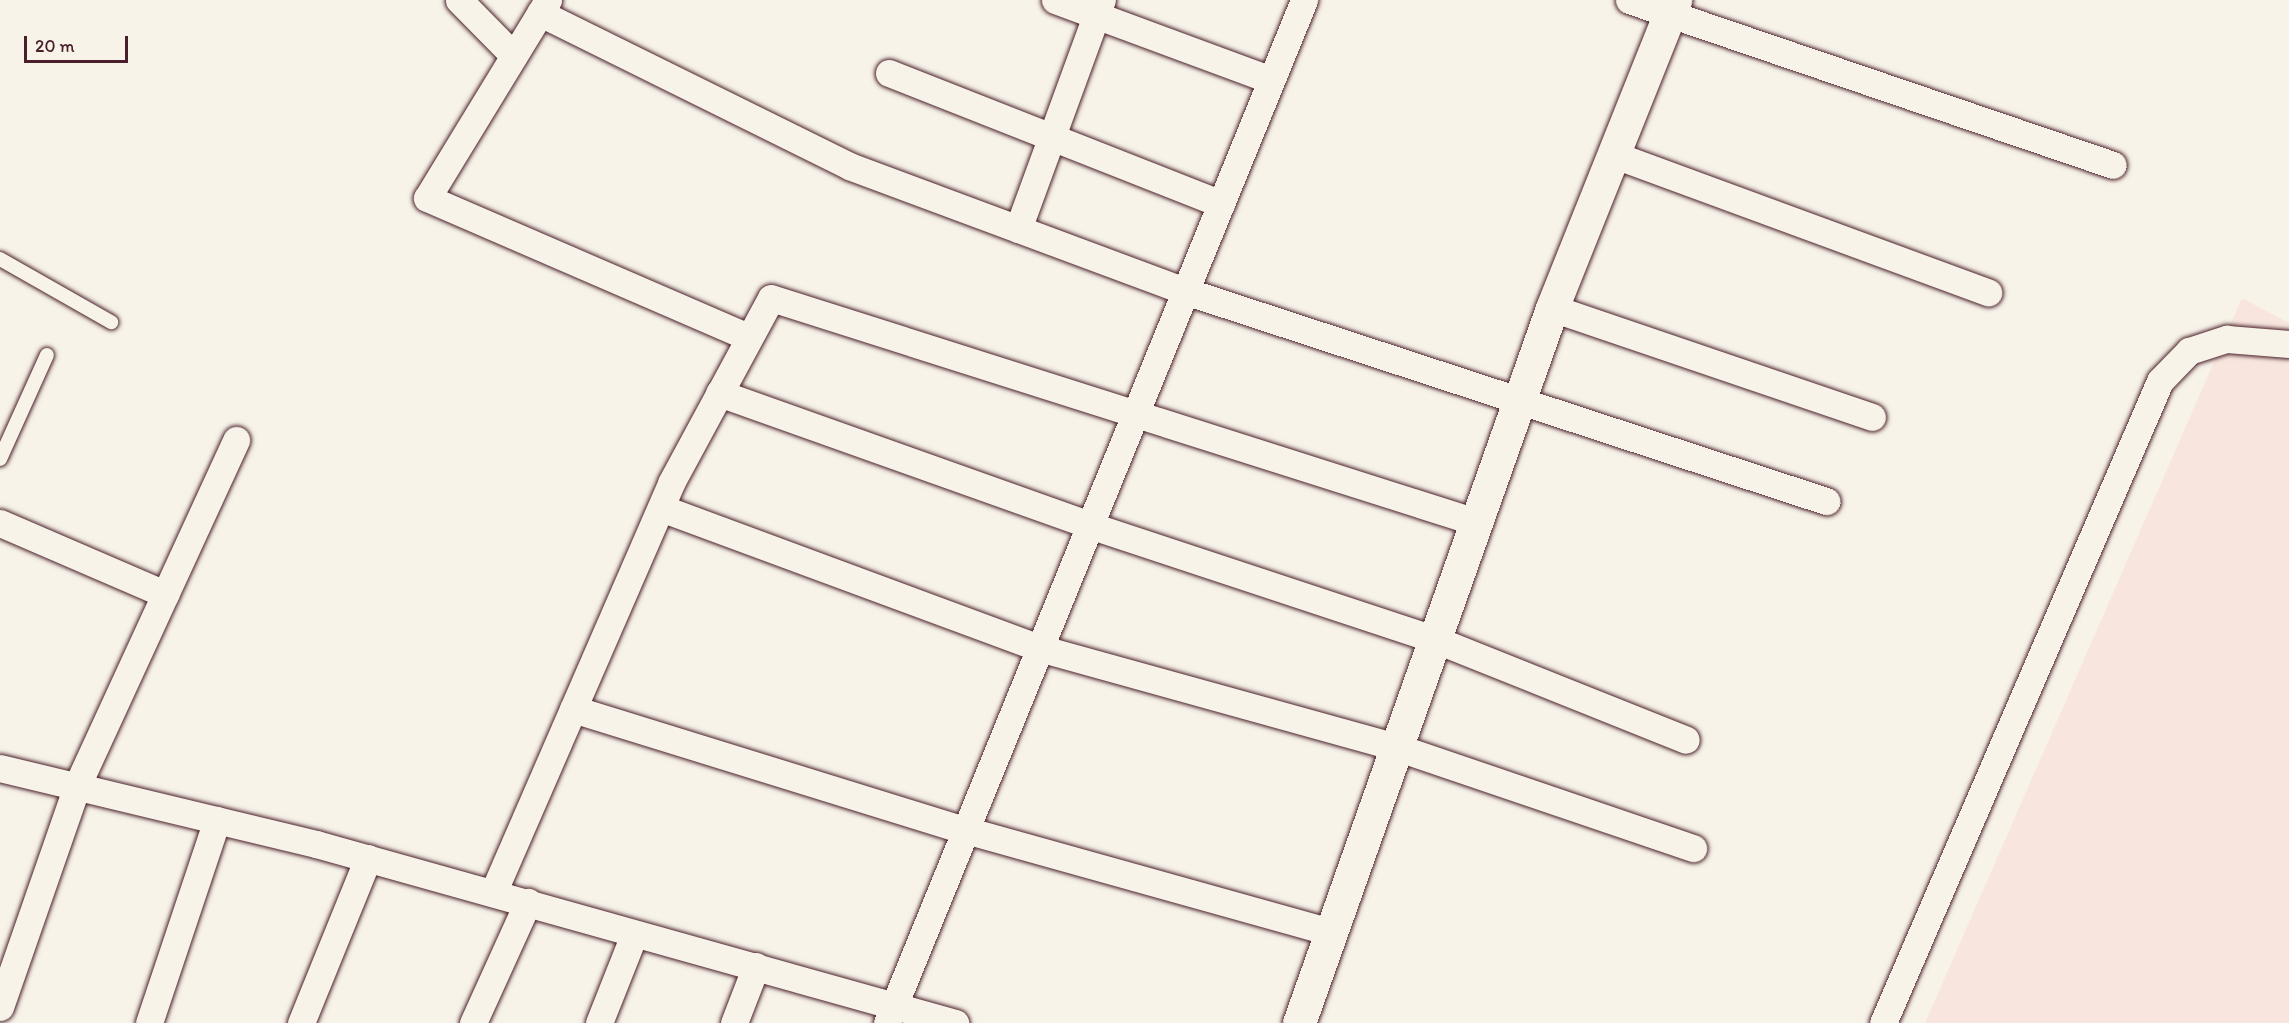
<!DOCTYPE html>
<style>
body{margin:0}
#map{position:relative;width:2289px;height:1023px;overflow:hidden;background:#f7f3e8;font-family:Itim,sans-serif}
div>[style]{position:absolute}
.built>*{inset:0;background:#f8e6de}
.roads{filter:drop-shadow(0 0 2px #4a1f2b) drop-shadow(0 0 2px #4a1f2b)}
.lane>*{height:14px;margin:-7px;padding:0 7px;transform-origin:7px;border-radius:7px;background:#f7f3e8}
.street>*{height:27px;margin:-13.5px;padding:0 13.5px;transform-origin:13.5px;border-radius:13.5px;background:#f7f3e8}
.secondary>*{height:33px;margin:-16.5px;padding:0 16.5px;transform-origin:16.5px;border-radius:16.5px;background:#f7f3e8}
span{translate:-50% -50%;white-space:nowrap;text-align:center;line-height:1.15;-webkit-text-stroke:5px #f7f3e8;paint-order:stroke}
.scale{position:absolute;left:24px;top:36px;width:104px;height:27px;box-sizing:border-box;border:3px solid #4a1f2b;border-top:0;padding-left:8px;font-size:18px;line-height:21px;white-space:nowrap;color:#4a1f2b;-webkit-text-stroke:4px #f7f3e8;paint-order:stroke}
</style>
<div id="map">
<div class="built">
<div style="clip-path:polygon(2242px 298px,2289px 323px,2289px 1023px,1925px 1023px)"></div>
</div>
<div class="roads">
<div class="lane">
<div style="left:0;top:259px;width:128px;rotate:29.6deg"></div>
<div style="left:0;top:459px;width:114px;rotate:-65.7deg"></div>
</div>
<div class="street">
<div style="left:459px;top:0;width:78px;rotate:45.5deg"></div>
<div style="left:548px;top:0;width:232px;rotate:121.4deg"></div>
<div style="left:427px;top:198px;width:350px;rotate:23.4deg"></div>
<div style="left:1055px;top:0;width:230px;rotate:20.3deg"></div>
<div style="left:1629px;top:0;width:511px;rotate:18.82deg"></div>
<div style="left:540px;top:13px;width:345px;rotate:26.3deg"></div>
<div style="left:849px;top:166px;width:358px;rotate:20.4deg"></div>
<div style="left:1185px;top:291px;width:675px;rotate:18.14deg"></div>
<div style="left:889px;top:73px;width:357px;rotate:21.5deg"></div>
<div style="left:1612px;top:154px;width:401px;rotate:20.2deg"></div>
<div style="left:1018px;top:229px;width:244px;rotate:-69.9deg"></div>
<div style="left:1552px;top:308px;width:338px;rotate:18.8deg"></div>
<div style="left:719px;top:393px;width:393px;rotate:19.6deg"></div>
<div style="left:1089px;top:525px;width:363px;rotate:18.3deg"></div>
<div style="left:1434px;top:639px;width:271px;rotate:21.8deg"></div>
<div style="left:661px;top:508px;width:403px;rotate:20.3deg"></div>
<div style="left:1039px;top:648px;width:370px;rotate:15.5deg"></div>
<div style="left:1396px;top:747px;width:314px;rotate:18.8deg"></div>
<div style="left:0;top:523px;width:180px;rotate:23.3deg"></div>
<div style="left:573px;top:709px;width:410px;rotate:17.2deg"></div>
<div style="left:965px;top:830px;width:380px;rotate:15.6deg"></div>
<div style="left:0;top:768px;width:325px;rotate:13.5deg"></div>
<div style="left:316px;top:844px;width:664px;rotate:15.65deg"></div>
<div style="left:493px;top:893px;width:447px;rotate:-66.5deg"></div>
<div style="left:671px;top:483px;width:210px;rotate:-61.6deg"></div>
<div style="left:771px;top:298px;width:740px;rotate:17.63deg"></div>
<div style="left:0;top:1007px;width:234px;rotate:-70.8deg"></div>
<div style="left:77px;top:786px;width:381px;rotate:-65.3deg"></div>
<div style="left:149px;top:1023px;width:214px;rotate:-71.5deg"></div>
<div style="left:301px;top:1023px;width:178px;rotate:-67.9deg"></div>
<div style="left:473px;top:1023px;width:133px;rotate:-65.6deg"></div>
<div style="left:599px;top:1023px;width:92px;rotate:-68.4deg"></div>
<div style="left:734px;top:1023px;width:61px;rotate:-68.9deg"></div>
<div style="left:887px;top:1023px;width:1105px;rotate:-67.82deg"></div>
<div style="left:1883px;top:1023px;width:699px;rotate:-66.66deg"></div>
<div style="left:2160px;top:381px;width:42px;rotate:-46deg"></div>
<div style="left:2189px;top:351px;width:40px;rotate:-18deg"></div>
<div style="left:2227px;top:339px;width:62px;rotate:4.6deg"></div>
</div>
<div class="secondary">
<div style="left:1299px;top:1023px;width:758px;rotate:-70.51deg"></div>
<div style="left:1552px;top:308px;width:332px;rotate:-68.2deg"></div>
</div>
</div>
<div class="scale">20 m</div>
</div>
